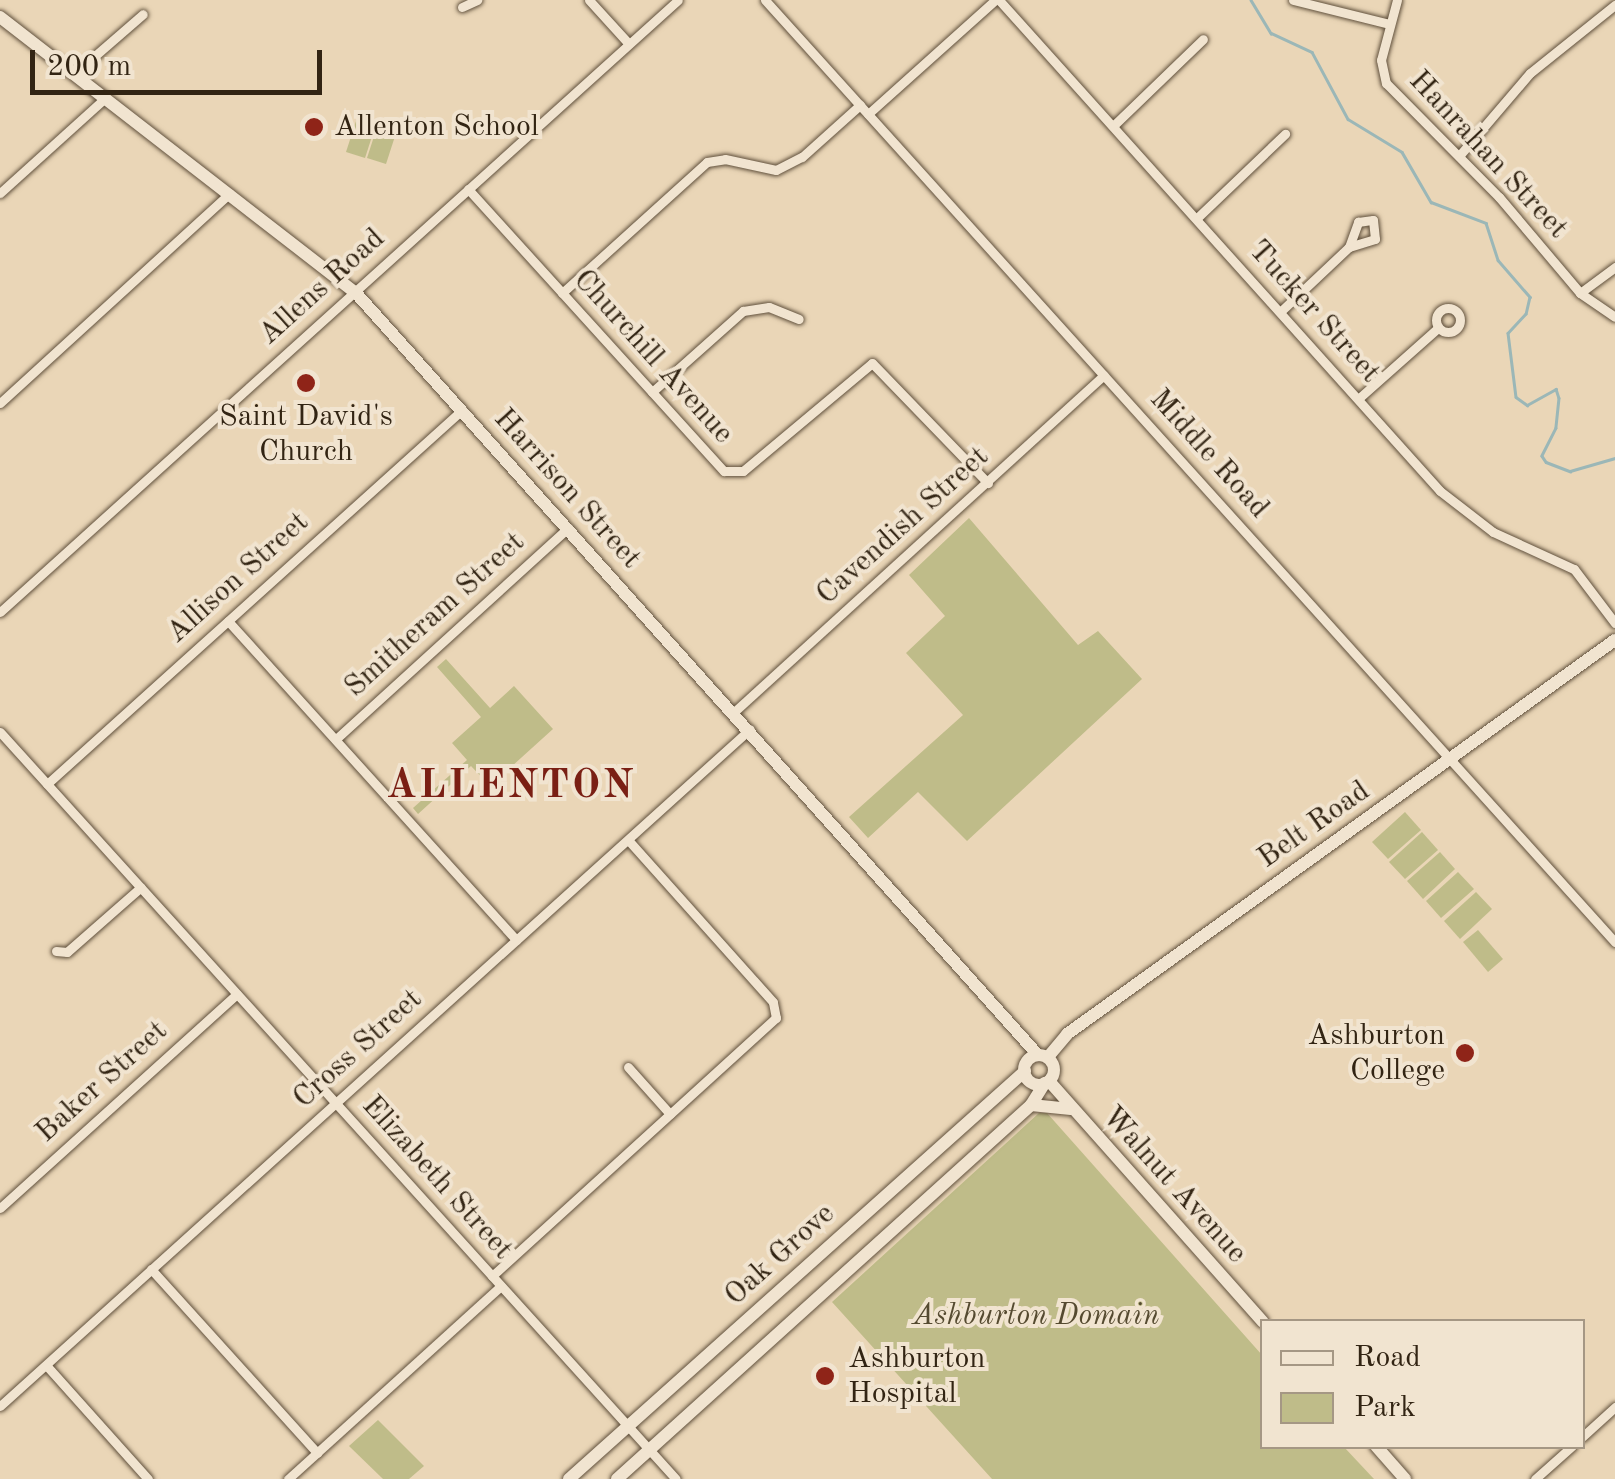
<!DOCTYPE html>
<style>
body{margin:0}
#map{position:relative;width:1615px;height:1479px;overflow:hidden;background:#ead6b7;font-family:"Old Standard TT",serif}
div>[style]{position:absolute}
.green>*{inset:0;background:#bfbc89}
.stream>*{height:2.5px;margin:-1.25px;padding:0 1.25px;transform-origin:1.25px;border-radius:1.25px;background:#9bb7b7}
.roads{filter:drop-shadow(0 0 2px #60503c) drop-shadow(0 0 2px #60503c)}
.street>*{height:9px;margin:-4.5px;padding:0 4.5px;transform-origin:4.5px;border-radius:4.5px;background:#f1e4d0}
.street>.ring{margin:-4.5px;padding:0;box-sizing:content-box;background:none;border:9px solid #f1e4d0;border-radius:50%}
.secondary>*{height:12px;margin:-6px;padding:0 6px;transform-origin:6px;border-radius:6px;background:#f1e4d0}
.secondary>.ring{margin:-6px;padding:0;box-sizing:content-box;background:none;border:12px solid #f1e4d0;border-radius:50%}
.dots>*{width:28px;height:28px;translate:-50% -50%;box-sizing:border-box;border:5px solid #f1e4d0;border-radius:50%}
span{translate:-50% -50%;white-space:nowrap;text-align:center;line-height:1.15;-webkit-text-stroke:8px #f1e4d0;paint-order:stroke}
.poi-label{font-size:30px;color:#322413}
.left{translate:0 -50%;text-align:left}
.right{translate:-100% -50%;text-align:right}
.street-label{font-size:30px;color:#322413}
.park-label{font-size:30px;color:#554a30;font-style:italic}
.district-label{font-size:40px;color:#7a1f14;font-weight:700;letter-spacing:2.5px}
.legend{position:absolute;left:1260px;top:1319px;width:325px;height:130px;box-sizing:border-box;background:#f1e4d0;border:2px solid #a59784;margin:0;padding:12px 18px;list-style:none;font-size:30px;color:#322413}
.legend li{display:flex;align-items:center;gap:20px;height:50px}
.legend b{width:50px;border:2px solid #a59784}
.scale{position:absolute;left:30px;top:50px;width:292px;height:45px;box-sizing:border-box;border:5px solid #322413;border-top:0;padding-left:12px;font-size:30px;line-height:35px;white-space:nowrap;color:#322413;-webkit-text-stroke:8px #f1e4d0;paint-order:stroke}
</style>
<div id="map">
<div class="green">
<div style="clip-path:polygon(358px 115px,377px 121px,365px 158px,346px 152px)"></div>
<div style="clip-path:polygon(379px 121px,398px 127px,386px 164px,367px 158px)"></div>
<div style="clip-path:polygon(969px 518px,1078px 645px,1098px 631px,1142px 679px,967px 841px,918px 792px,868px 838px,849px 817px,963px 715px,906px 653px,945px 616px,909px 575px)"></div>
<div style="clip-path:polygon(446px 659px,490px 708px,514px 686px,553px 729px,490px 786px,471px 766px,418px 814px,413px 808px,467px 760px,452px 743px,481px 717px,437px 667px)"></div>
<div style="clip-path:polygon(1405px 812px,1421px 830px,1388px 859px,1372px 842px)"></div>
<div style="clip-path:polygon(1422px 832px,1438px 850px,1405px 879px,1389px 862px)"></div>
<div style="clip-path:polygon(1440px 852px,1455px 869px,1423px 899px,1407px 881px)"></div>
<div style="clip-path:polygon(1458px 872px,1474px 889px,1441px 918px,1426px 901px)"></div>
<div style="clip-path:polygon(1476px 892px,1492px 909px,1460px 939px,1444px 921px)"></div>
<div style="clip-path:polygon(1478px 930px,1503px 959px,1488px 972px,1463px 942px)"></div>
<div style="clip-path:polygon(1039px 1113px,1047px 1113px,1262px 1355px,1262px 1446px,1344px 1447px,1374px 1479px,992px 1479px,832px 1302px)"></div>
<div style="clip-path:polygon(378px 1420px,424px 1466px,409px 1479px,383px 1479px,349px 1446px)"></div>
</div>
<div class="stream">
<div style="left:1251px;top:0;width:39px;rotate:59deg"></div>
<div style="left:1271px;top:33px;width:45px;rotate:24.9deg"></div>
<div style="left:1312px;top:52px;width:76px;rotate:61.8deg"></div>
<div style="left:1348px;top:119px;width:63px;rotate:31.4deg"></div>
<div style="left:1402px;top:152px;width:58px;rotate:59.9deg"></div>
<div style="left:1431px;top:202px;width:59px;rotate:20.9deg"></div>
<div style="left:1486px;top:223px;width:39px;rotate:72deg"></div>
<div style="left:1498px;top:260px;width:49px;rotate:49.1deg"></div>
<div style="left:1530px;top:297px;width:17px;rotate:103deg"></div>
<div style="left:1526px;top:314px;width:26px;rotate:133deg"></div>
<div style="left:1508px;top:333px;width:64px;rotate:82.9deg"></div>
<div style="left:1516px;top:397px;width:14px;rotate:36deg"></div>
<div style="left:1527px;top:405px;width:33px;rotate:-29deg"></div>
<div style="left:1556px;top:389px;width:9px;rotate:72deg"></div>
<div style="left:1559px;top:398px;width:30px;rotate:96deg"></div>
<div style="left:1556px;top:428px;width:31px;rotate:117deg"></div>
<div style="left:1542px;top:456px;width:7px;rotate:56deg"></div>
<div style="left:1546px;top:462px;width:26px;rotate:21deg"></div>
<div style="left:1570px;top:471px;width:47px;rotate:-16.1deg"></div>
</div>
<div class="roads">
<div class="street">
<div style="left:589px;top:0;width:59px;rotate:47.7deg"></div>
<div style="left:765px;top:0;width:1269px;rotate:47.94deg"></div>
<div style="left:999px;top:0;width:660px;rotate:48.07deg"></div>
<div style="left:1440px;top:491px;width:67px;rotate:37.7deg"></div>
<div style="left:1493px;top:532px;width:89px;rotate:24.6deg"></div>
<div style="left:1574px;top:569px;width:68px;rotate:52.8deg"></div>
<div style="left:1293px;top:0;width:99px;rotate:14deg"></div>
<div style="left:1397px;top:0;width:62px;rotate:104.9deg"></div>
<div style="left:1381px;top:60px;width:24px;rotate:78deg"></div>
<div style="left:1386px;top:83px;width:161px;rotate:45.3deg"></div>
<div style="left:1499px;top:197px;width:126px;rotate:49.8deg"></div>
<div style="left:1580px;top:293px;width:42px;rotate:34.4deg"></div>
<div style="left:462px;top:7px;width:17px;rotate:-25deg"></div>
<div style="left:74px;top:74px;width:91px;rotate:-41deg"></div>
<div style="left:868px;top:114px;width:171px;rotate:-41.9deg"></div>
<div style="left:1113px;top:126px;width:125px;rotate:-44deg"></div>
<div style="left:1459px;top:156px;width:109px;rotate:-49.5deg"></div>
<div style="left:1530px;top:73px;width:109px;rotate:-38.7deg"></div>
<div style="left:468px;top:189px;width:381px;rotate:47.8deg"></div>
<div style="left:724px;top:471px;width:19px"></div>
<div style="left:743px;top:471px;width:168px;rotate:-39.9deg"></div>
<div style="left:872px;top:363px;width:167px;rotate:46deg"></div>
<div style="left:0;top:193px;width:142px;rotate:-42.1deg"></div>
<div style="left:1197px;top:218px;width:122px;rotate:-43.7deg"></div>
<div style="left:562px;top:293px;width:195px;rotate:-42.1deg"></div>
<div style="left:707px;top:162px;width:18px;rotate:-9deg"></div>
<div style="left:725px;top:159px;width:52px;rotate:12.2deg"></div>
<div style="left:776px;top:170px;width:29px;rotate:-27deg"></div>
<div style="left:802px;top:157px;width:78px;rotate:-41.9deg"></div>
<div style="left:1580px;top:293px;width:44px;rotate:-36.6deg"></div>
<div class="ring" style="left:1436px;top:308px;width:15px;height:15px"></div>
<div style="left:1280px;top:312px;width:95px;rotate:-43.3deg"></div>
<div style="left:1349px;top:247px;width:27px;rotate:-70deg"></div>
<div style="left:1358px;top:222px;width:15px;rotate:-8deg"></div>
<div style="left:1373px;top:220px;width:19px;rotate:84deg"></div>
<div style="left:1375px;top:239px;width:27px;rotate:163deg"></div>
<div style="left:652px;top:392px;width:122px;rotate:-41.7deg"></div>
<div style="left:743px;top:311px;width:26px;rotate:-9deg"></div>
<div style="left:769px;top:307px;width:32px;rotate:22deg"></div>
<div style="left:1358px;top:399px;width:107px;rotate:-41.6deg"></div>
<div style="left:0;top:403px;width:311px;rotate:-42.4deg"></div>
<div style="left:0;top:612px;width:913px;rotate:-42.07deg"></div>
<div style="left:228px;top:621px;width:430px;rotate:47.9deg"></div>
<div style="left:734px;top:712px;width:500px;rotate:-42.33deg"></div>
<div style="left:0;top:732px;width:1007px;rotate:47.86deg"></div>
<div style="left:336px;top:739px;width:314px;rotate:-42.3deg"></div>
<div style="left:47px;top:784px;width:559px;rotate:-42.03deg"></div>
<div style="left:56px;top:951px;width:11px;rotate:5deg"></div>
<div style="left:67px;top:952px;width:98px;rotate:-41.3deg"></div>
<div style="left:628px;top:1067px;width:63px;rotate:48.2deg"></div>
<div style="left:0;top:1208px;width:319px;rotate:-42.1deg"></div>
<div style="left:151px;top:1269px;width:248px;rotate:47.9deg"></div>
<div style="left:492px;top:1276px;width:384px;rotate:-42.3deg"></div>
<div style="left:776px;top:1018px;width:16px;rotate:-101deg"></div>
<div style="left:773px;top:1002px;width:217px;rotate:-131.8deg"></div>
<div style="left:46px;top:1365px;width:153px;rotate:48.2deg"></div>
<div style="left:0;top:1406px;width:1010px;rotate:-42.07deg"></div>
<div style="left:1582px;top:1437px;width:45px;rotate:-42.3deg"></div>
<div style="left:288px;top:1479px;width:287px;rotate:-42.2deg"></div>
<div style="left:1535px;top:1479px;width:50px;rotate:-41.7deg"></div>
</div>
<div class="secondary">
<div style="left:0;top:17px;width:449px;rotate:37.8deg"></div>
<div style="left:355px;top:292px;width:1024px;rotate:48.17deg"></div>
<div class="ring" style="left:1024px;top:1055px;width:18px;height:18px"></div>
<div style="left:1048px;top:1057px;width:30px;rotate:-50deg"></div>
<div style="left:1067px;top:1034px;width:675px;rotate:-35.72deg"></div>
<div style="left:1049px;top:1081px;width:322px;rotate:48.4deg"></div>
<div style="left:1031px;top:1105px;width:40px;rotate:5.7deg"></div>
<div style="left:1376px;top:1446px;width:44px;rotate:48.7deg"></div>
<div style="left:569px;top:1479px;width:612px;rotate:-41.82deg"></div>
<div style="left:617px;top:1479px;width:558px;rotate:-42.09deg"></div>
<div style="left:1031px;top:1105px;width:26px;rotate:-58deg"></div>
</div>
</div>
<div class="dots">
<div style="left:314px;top:127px;background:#8f2418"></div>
<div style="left:306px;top:383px;background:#8f2418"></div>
<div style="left:1465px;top:1053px;background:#8f2418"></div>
<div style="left:825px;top:1376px;background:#8f2418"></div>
</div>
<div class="poi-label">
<span class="left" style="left:334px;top:127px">Allenton School</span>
<span style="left:306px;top:434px">Saint David's<br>Church</span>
<span class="right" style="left:1445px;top:1053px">Ashburton<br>College</span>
<span class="left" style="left:848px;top:1376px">Ashburton<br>Hospital</span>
</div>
<div class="street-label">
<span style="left:1488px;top:155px;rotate:47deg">Hanrahan Street</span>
<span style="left:322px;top:287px;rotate:-42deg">Allens Road</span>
<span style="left:1314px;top:312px;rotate:48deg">Tucker Street</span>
<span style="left:653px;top:357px;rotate:48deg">Churchill Avenue</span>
<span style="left:1209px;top:454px;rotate:48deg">Middle Road</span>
<span style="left:567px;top:489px;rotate:48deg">Harrison Street</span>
<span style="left:903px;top:526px;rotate:-42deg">Cavendish Street</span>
<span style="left:238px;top:578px;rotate:-42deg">Allison Street</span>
<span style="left:435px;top:615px;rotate:-42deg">Smitheram Street</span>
<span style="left:1314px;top:825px;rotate:-35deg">Belt Road</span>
<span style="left:358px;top:1049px;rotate:-42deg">Cross Street</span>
<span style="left:102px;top:1082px;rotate:-42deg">Baker Street</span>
<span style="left:437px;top:1178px;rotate:48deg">Elizabeth Street</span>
<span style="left:1174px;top:1185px;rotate:48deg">Walnut Avenue</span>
<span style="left:780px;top:1255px;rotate:-42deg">Oak Grove</span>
</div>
<div class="park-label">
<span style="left:1036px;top:1316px">Ashburton Domain</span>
</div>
<div class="district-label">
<span style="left:511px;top:787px">ALLENTON</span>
</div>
<ul class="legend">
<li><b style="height:12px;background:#f1e4d0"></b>Road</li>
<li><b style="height:28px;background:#bfbc89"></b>Park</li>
</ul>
<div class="scale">200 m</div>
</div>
